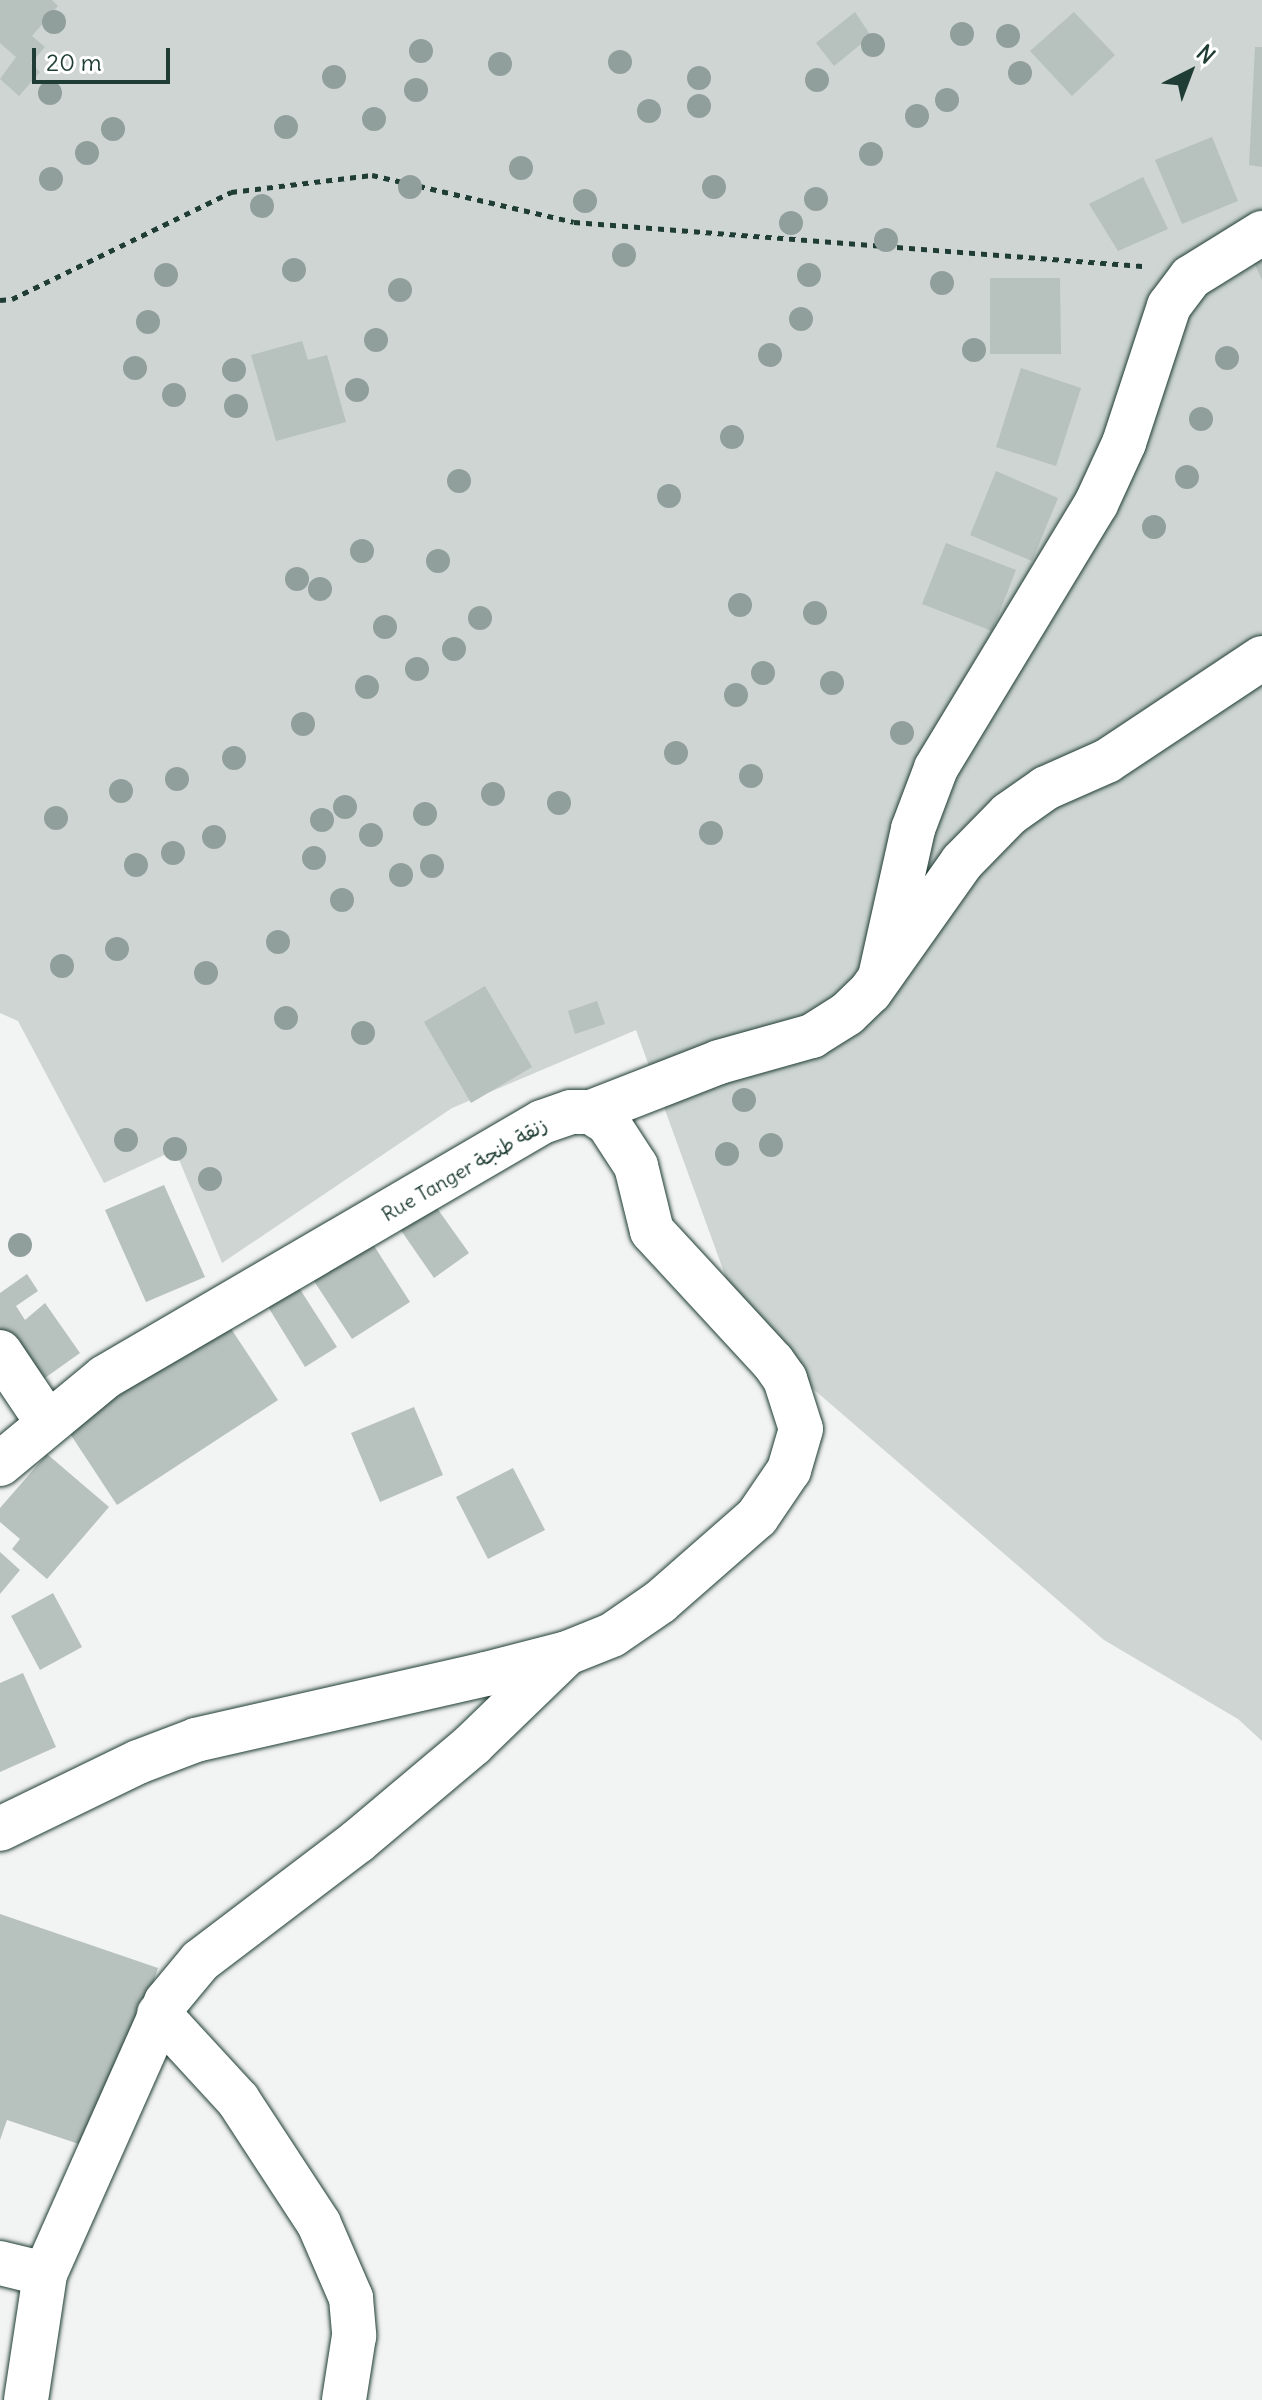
<!DOCTYPE html>
<meta charset="utf-8">
<style>
body{margin:0}
#map{position:relative;width:1262px;height:2400px;overflow:hidden;background:#f2f3f3;font-family:Delius,"Playpen Sans Arabic",sans-serif}
div>[style]{position:absolute}
.green>*{inset:0;background:#ced5d3}
.building>*{inset:0;background:#b7c1bd}
.path>*{height:5px;margin-top:-2.5px;transform-origin:0;background:repeating-linear-gradient(90deg,#1f3d34 0 6px,transparent 0 12px)}
.roads{filter:drop-shadow(0 0 2px #1f3d34) drop-shadow(0 0 2px #1f3d34)}
.minor>*{height:44px;margin:-22px;padding:0 22px;transform-origin:22px;border-radius:22px;background:#fff}
.trees>*{width:24px;height:24px;margin:-12px;border-radius:50%;background:#919f9c}
span{translate:-50% -50%;white-space:nowrap;text-align:center;line-height:1.15;-webkit-text-stroke:6px #fff;paint-order:stroke}
.street-label{font-size:20px;color:#1f3d34}
.north{position:absolute;left:1150px;top:32px;width:80px;height:80px;-webkit-text-stroke:6px #fff;paint-order:stroke;rotate:42deg;font-size:22px;font-weight:700;line-height:32px;text-align:center;color:#1f3d34}
.north::after{content:'';display:block;margin:auto;width:28px;height:36px;background:#1f3d34;clip-path:polygon(50% 0,100% 100%,50% 72%,0 100%)}
.scale{position:absolute;left:32px;top:48px;width:138px;height:36px;box-sizing:border-box;border:4px solid #1f3d34;border-top:0;padding-left:10px;font-size:24px;line-height:28px;white-space:nowrap;color:#1f3d34;-webkit-text-stroke:6px #fff;paint-order:stroke}
</style>
<div id="map">
<div class="green">
<div style="clip-path:polygon(0 0,1262px 0,1262px 1741px,1238px 1719px,1104px 1640px,745px 1330px,636px 1030px,452px 1108px,222px 1263px,175px 1150px,104px 1183px,18px 1021px,0 1013px)"></div>
</div>
<div class="building">
<div style="clip-path:polygon(0 0,52px 0,58px 6px,32px 36px,45px 47px,31px 63px,40px 72px,19px 96px,0 79px,16px 57px,0 43px)"></div>
<div style="clip-path:polygon(855px 12px,871px 36px,834px 66px,816px 43px)"></div>
<div style="clip-path:polygon(1074px 12px,1115px 55px,1072px 96px,1030px 51px)"></div>
<div style="clip-path:polygon(1255px 47px,1262px 47px,1262px 167px,1249px 165px)"></div>
<div style="clip-path:polygon(1212px 137px,1238px 201px,1182px 224px,1155px 160px)"></div>
<div style="clip-path:polygon(1143px 177px,1168px 229px,1118px 251px,1089px 204px)"></div>
<div style="clip-path:polygon(1262px 246px,1262px 280px,1249px 251px)"></div>
<div style="clip-path:polygon(990px 278px,1060px 278px,1061px 354px,990px 354px)"></div>
<div style="clip-path:polygon(302px 341px,308px 360px,327px 355px,346px 422px,276px 441px,251px 355px)"></div>
<div style="clip-path:polygon(1021px 368px,1081px 388px,1056px 466px,996px 447px)"></div>
<div style="clip-path:polygon(996px 471px,1058px 498px,1032px 561px,970px 535px)"></div>
<div style="clip-path:polygon(946px 543px,1016px 570px,992px 631px,922px 604px)"></div>
<div style="clip-path:polygon(485px 986px,532px 1067px,471px 1103px,424px 1022px)"></div>
<div style="clip-path:polygon(597px 1001px,605px 1024px,575px 1034px,568px 1011px)"></div>
<div style="clip-path:polygon(164px 1185px,205px 1277px,146px 1302px,105px 1210px)"></div>
<div style="clip-path:polygon(434px 1204px,469px 1253px,434px 1278px,400px 1229px)"></div>
<div style="clip-path:polygon(369px 1238px,410px 1302px,352px 1339px,310px 1275px)"></div>
<div style="clip-path:polygon(27px 1274px,38px 1291px,16px 1306px,25px 1320px,45px 1303px,80px 1353px,35px 1385px,0 1336px,0 1293px)"></div>
<div style="clip-path:polygon(296px 1283px,337px 1347px,305px 1367px,265px 1302px)"></div>
<div style="clip-path:polygon(226px 1321px,278px 1400px,117px 1505px,65px 1426px)"></div>
<div style="clip-path:polygon(414px 1407px,443px 1475px,380px 1502px,351px 1433px)"></div>
<div style="clip-path:polygon(47px 1454px,109px 1507px,47px 1579px,12px 1549px,20px 1539px,0 1522px,0 1508px)"></div>
<div style="clip-path:polygon(513px 1468px,545px 1530px,488px 1559px,456px 1497px)"></div>
<div style="clip-path:polygon(0 1552px,20px 1570px,0 1594px)"></div>
<div style="clip-path:polygon(53px 1593px,82px 1647px,40px 1670px,11px 1616px)"></div>
<div style="clip-path:polygon(23px 1673px,56px 1747px,0 1772px,0 1683px)"></div>
<div style="clip-path:polygon(0 1914px,158px 1968px,97px 2150px,7px 2120px,0 2140px)"></div>
</div>
<div class="path">
<div style="left:0;top:300px;width:12px;rotate:-5deg"></div>
<div style="left:12px;top:299px;width:244px;rotate:-26deg"></div>
<div style="left:231px;top:192px;width:142px;rotate:-6.9deg"></div>
<div style="left:372px;top:175px;width:207px;rotate:13.1deg"></div>
<div style="left:574px;top:222px;width:570px;rotate:4.43deg"></div>
</div>
<div class="roads">
<div class="minor">
<div style="left:880px;top:977px;width:152px;rotate:-77.4deg"></div>
<div style="left:913px;top:829px;width:65px;rotate:-69.3deg"></div>
<div style="left:936px;top:768px;width:309px;rotate:-58.8deg"></div>
<div style="left:1096px;top:504px;width:67px;rotate:-65.3deg"></div>
<div style="left:1124px;top:443px;width:144px;rotate:-71.8deg"></div>
<div style="left:1169px;top:306px;width:36px;rotate:-53deg"></div>
<div style="left:1191px;top:277px;width:84px;rotate:-31.8deg"></div>
<div style="left:591px;top:1112px;width:137px;rotate:-21.3deg"></div>
<div style="left:719px;top:1062px;width:97px;rotate:-15.6deg"></div>
<div style="left:812px;top:1036px;width:41px;rotate:-32.2deg"></div>
<div style="left:847px;top:1014px;width:32px;rotate:-44deg"></div>
<div style="left:870px;top:992px;width:159px;rotate:-54.7deg"></div>
<div style="left:962px;top:862px;width:67px;rotate:-45.6deg"></div>
<div style="left:1009px;top:814px;width:45px;rotate:-35.1deg"></div>
<div style="left:1046px;top:788px;width:67px;rotate:-23.9deg"></div>
<div style="left:1107px;top:761px;width:186px;rotate:-33.6deg"></div>
<div style="left:0;top:1352px;width:84px;rotate:56.1deg"></div>
<div style="left:0;top:1464px;width:136px;rotate:-39.6deg"></div>
<div style="left:105px;top:1377px;width:506px;rotate:-30.26deg"></div>
<div style="left:542px;top:1122px;width:31px;rotate:-19deg"></div>
<div style="left:571px;top:1112px;width:20px"></div>
<div style="left:591px;top:1112px;width:20px;rotate:33deg"></div>
<div style="left:608px;top:1123px;width:51px;rotate:56.9deg"></div>
<div style="left:636px;top:1166px;width:67px;rotate:76.2deg"></div>
<div style="left:652px;top:1231px;width:178px;rotate:47.3deg"></div>
<div style="left:773px;top:1362px;width:21px;rotate:55deg"></div>
<div style="left:785px;top:1379px;width:52px;rotate:72.3deg"></div>
<div style="left:801px;top:1429px;width:43px;rotate:106.3deg"></div>
<div style="left:789px;top:1470px;width:57px;rotate:124.2deg"></div>
<div style="left:757px;top:1517px;width:129px;rotate:138.8deg"></div>
<div style="left:660px;top:1602px;width:58px;rotate:145.5deg"></div>
<div style="left:612px;top:1635px;width:48px;rotate:158.2deg"></div>
<div style="left:567px;top:1653px;width:84px;rotate:165.5deg"></div>
<div style="left:486px;top:1674px;width:297px;rotate:167.2deg"></div>
<div style="left:196px;top:1740px;width:62px;rotate:159.2deg"></div>
<div style="left:138px;top:1762px;width:153px;rotate:154.1deg"></div>
<div style="left:159px;top:2014px;width:117px;rotate:47.4deg"></div>
<div style="left:238px;top:2100px;width:148px;rotate:56.8deg"></div>
<div style="left:319px;top:2224px;width:81px;rotate:66.6deg"></div>
<div style="left:351px;top:2298px;width:38px;rotate:85deg"></div>
<div style="left:354px;top:2336px;width:65px;rotate:98.9deg"></div>
<div style="left:0;top:2263px;width:46px;rotate:13.7deg"></div>
<div style="left:26px;top:2400px;width:127px;rotate:-81.4deg"></div>
<div style="left:45px;top:2274px;width:298px;rotate:-66deg"></div>
<div style="left:166px;top:2002px;width:53px;rotate:-50.3deg"></div>
<div style="left:200px;top:1961px;width:198px;rotate:-37.2deg"></div>
<div style="left:358px;top:1841px;width:150px;rotate:-40.1deg"></div>
<div style="left:473px;top:1744px;width:128px;rotate:-44.1deg"></div>
</div>
</div>
<div class="trees">
<div style="left:54px;top:22px"></div>
<div style="left:962px;top:34px"></div>
<div style="left:1008px;top:36px"></div>
<div style="left:873px;top:45px"></div>
<div style="left:421px;top:51px"></div>
<div style="left:620px;top:62px"></div>
<div style="left:500px;top:64px"></div>
<div style="left:1020px;top:73px"></div>
<div style="left:334px;top:77px"></div>
<div style="left:699px;top:78px"></div>
<div style="left:817px;top:80px"></div>
<div style="left:416px;top:90px"></div>
<div style="left:50px;top:93px"></div>
<div style="left:947px;top:100px"></div>
<div style="left:699px;top:106px"></div>
<div style="left:649px;top:111px"></div>
<div style="left:917px;top:116px"></div>
<div style="left:374px;top:119px"></div>
<div style="left:286px;top:127px"></div>
<div style="left:113px;top:129px"></div>
<div style="left:87px;top:153px"></div>
<div style="left:871px;top:154px"></div>
<div style="left:521px;top:168px"></div>
<div style="left:51px;top:179px"></div>
<div style="left:410px;top:187px"></div>
<div style="left:714px;top:187px"></div>
<div style="left:816px;top:199px"></div>
<div style="left:585px;top:201px"></div>
<div style="left:262px;top:206px"></div>
<div style="left:791px;top:223px"></div>
<div style="left:886px;top:240px"></div>
<div style="left:624px;top:255px"></div>
<div style="left:294px;top:270px"></div>
<div style="left:166px;top:275px"></div>
<div style="left:809px;top:275px"></div>
<div style="left:942px;top:283px"></div>
<div style="left:400px;top:290px"></div>
<div style="left:801px;top:319px"></div>
<div style="left:148px;top:322px"></div>
<div style="left:376px;top:340px"></div>
<div style="left:974px;top:350px"></div>
<div style="left:770px;top:355px"></div>
<div style="left:1227px;top:358px"></div>
<div style="left:135px;top:368px"></div>
<div style="left:234px;top:370px"></div>
<div style="left:357px;top:390px"></div>
<div style="left:174px;top:395px"></div>
<div style="left:236px;top:406px"></div>
<div style="left:1201px;top:419px"></div>
<div style="left:732px;top:437px"></div>
<div style="left:1187px;top:477px"></div>
<div style="left:459px;top:481px"></div>
<div style="left:669px;top:496px"></div>
<div style="left:1154px;top:527px"></div>
<div style="left:362px;top:551px"></div>
<div style="left:438px;top:561px"></div>
<div style="left:297px;top:579px"></div>
<div style="left:320px;top:589px"></div>
<div style="left:740px;top:605px"></div>
<div style="left:815px;top:613px"></div>
<div style="left:480px;top:618px"></div>
<div style="left:385px;top:627px"></div>
<div style="left:454px;top:649px"></div>
<div style="left:417px;top:669px"></div>
<div style="left:763px;top:673px"></div>
<div style="left:832px;top:683px"></div>
<div style="left:367px;top:687px"></div>
<div style="left:736px;top:695px"></div>
<div style="left:303px;top:724px"></div>
<div style="left:902px;top:733px"></div>
<div style="left:676px;top:753px"></div>
<div style="left:234px;top:758px"></div>
<div style="left:751px;top:776px"></div>
<div style="left:177px;top:779px"></div>
<div style="left:121px;top:791px"></div>
<div style="left:493px;top:794px"></div>
<div style="left:559px;top:803px"></div>
<div style="left:345px;top:807px"></div>
<div style="left:425px;top:814px"></div>
<div style="left:56px;top:818px"></div>
<div style="left:322px;top:820px"></div>
<div style="left:711px;top:833px"></div>
<div style="left:371px;top:835px"></div>
<div style="left:214px;top:837px"></div>
<div style="left:173px;top:853px"></div>
<div style="left:314px;top:858px"></div>
<div style="left:136px;top:865px"></div>
<div style="left:432px;top:866px"></div>
<div style="left:401px;top:875px"></div>
<div style="left:342px;top:900px"></div>
<div style="left:278px;top:942px"></div>
<div style="left:117px;top:949px"></div>
<div style="left:62px;top:966px"></div>
<div style="left:206px;top:973px"></div>
<div style="left:286px;top:1018px"></div>
<div style="left:363px;top:1033px"></div>
<div style="left:744px;top:1100px"></div>
<div style="left:126px;top:1140px"></div>
<div style="left:771px;top:1145px"></div>
<div style="left:175px;top:1149px"></div>
<div style="left:727px;top:1154px"></div>
<div style="left:210px;top:1179px"></div>
<div style="left:20px;top:1245px"></div>
</div>
<div class="street-label">
<span style="left:464px;top:1169px;rotate:-30deg">Rue Tanger زنقة طنجة</span>
</div>
<div class="north">N</div>
<div class="scale">20 m</div>
</div>
